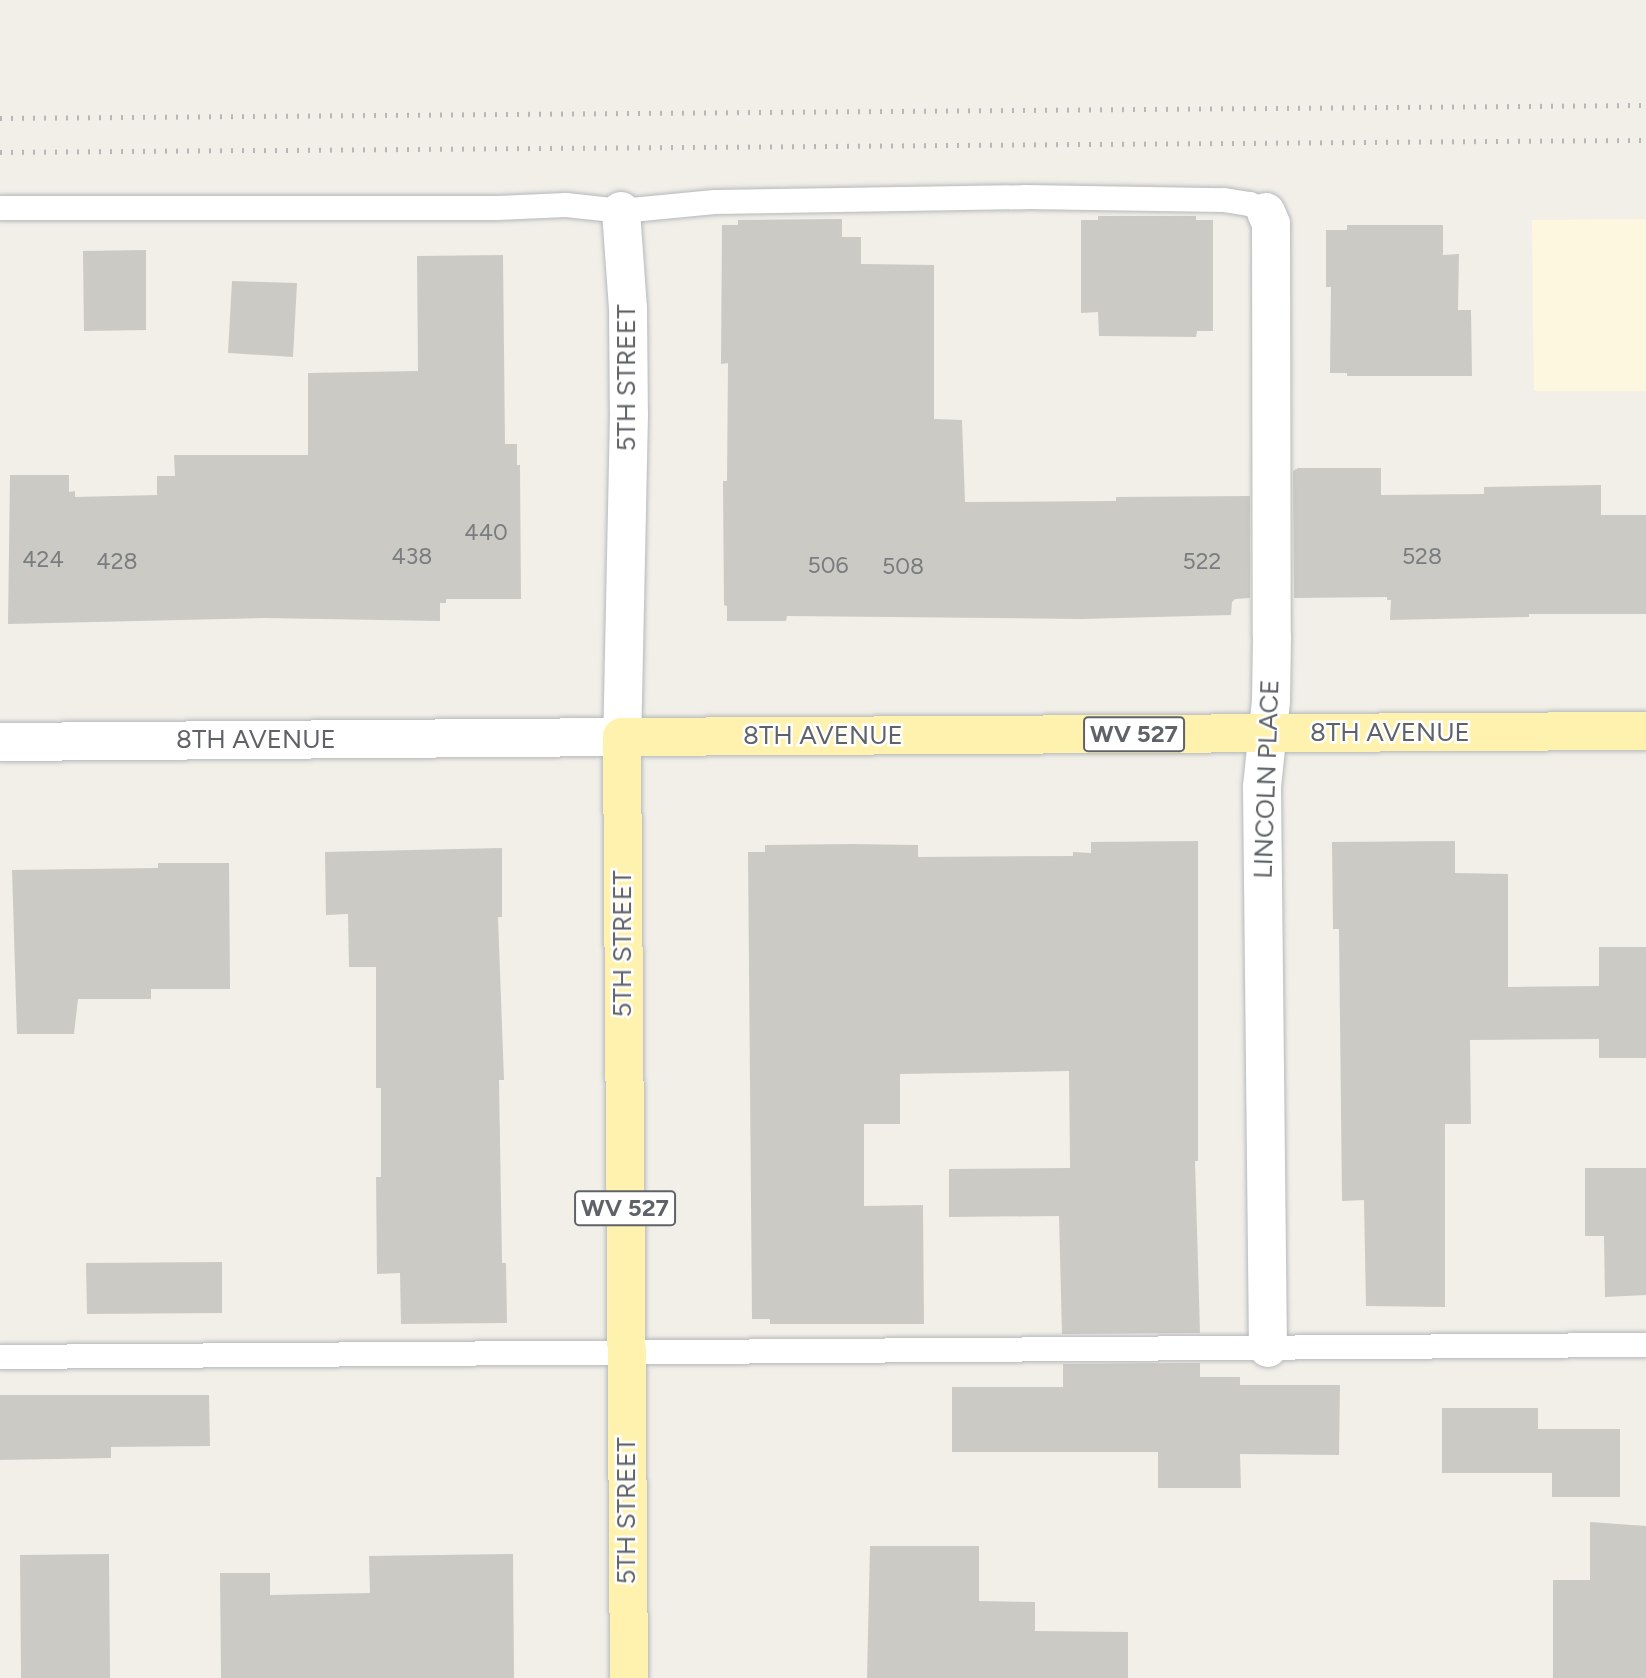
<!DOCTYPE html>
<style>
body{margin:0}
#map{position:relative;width:1646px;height:1678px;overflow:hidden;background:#f1efe8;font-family:Figtree,sans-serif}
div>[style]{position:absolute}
.commercial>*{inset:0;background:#fef7e0}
.building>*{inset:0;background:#cccac5}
.roads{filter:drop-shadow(0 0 2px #b5b8bc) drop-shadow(0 0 2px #b5b8bc)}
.lane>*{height:24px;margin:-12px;padding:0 12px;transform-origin:12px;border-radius:12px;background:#fff}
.street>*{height:38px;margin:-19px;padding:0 19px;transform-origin:19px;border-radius:19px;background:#fff}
.secondary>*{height:38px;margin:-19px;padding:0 19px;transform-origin:19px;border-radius:19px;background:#fff}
.primary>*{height:38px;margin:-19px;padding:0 19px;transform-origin:19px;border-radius:19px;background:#fff2af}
.rail>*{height:5px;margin-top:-2.5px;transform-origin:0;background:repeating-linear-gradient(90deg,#b6b7b8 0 2px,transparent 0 11px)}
span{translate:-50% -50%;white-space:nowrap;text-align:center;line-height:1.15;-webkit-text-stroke:5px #fff;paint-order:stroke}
.number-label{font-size:23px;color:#7a7d7f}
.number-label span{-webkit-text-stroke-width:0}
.shield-label span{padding:2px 5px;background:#fff;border:2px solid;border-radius:5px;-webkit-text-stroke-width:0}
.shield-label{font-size:24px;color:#5f6368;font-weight:700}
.street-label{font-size:26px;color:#5f6368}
</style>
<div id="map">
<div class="commercial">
<div style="clip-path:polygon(1646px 219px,1646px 391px,1534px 391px,1532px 220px)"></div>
</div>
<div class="building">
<div style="clip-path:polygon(1098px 216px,1196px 216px,1196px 220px,1213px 220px,1213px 331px,1197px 331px,1196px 337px,1099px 336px,1098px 312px,1081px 313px,1081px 220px,1098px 220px)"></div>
<div style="clip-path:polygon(842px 219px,842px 237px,861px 237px,861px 264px,934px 265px,934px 419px,962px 420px,965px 502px,1116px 501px,1116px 497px,1250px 496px,1250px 598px,1235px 599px,1232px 602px,1231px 615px,1081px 619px,787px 616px,786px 621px,727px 621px,727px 606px,724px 605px,723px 481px,727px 481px,728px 363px,721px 364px,722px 225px,738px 225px,738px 220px)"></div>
<div style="clip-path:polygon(1347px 225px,1443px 225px,1443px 255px,1459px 254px,1458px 310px,1471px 310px,1472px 376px,1347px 376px,1347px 373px,1330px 373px,1331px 287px,1326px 287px,1326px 230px,1347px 230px)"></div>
<div style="clip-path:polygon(146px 250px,146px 330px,84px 331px,83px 251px)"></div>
<div style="clip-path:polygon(503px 255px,505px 444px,517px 444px,517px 465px,520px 465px,521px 599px,446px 599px,446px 603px,440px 603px,440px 621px,265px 618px,8px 624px,10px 475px,69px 475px,69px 492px,75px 491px,75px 497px,157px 495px,157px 476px,175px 476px,174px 455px,308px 455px,308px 373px,418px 371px,417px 256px)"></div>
<div style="clip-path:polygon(232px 281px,297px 283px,293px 357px,228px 353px)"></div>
<div style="clip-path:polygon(1298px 468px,1381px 468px,1381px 495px,1484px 494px,1484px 487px,1601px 485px,1601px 515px,1646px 515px,1646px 614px,1529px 614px,1529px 617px,1390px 620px,1391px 600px,1387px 600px,1387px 597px,1294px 598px,1293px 471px)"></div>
<div style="clip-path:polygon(1198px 841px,1198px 1161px,1195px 1161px,1200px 1333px,1062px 1334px,1059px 1216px,949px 1217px,949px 1169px,1070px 1168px,1069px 1071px,900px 1074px,900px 1124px,864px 1124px,864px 1206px,923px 1205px,924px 1324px,770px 1324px,770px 1319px,752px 1319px,748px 852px,765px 852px,765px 845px,851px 844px,918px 845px,918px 857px,1073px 856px,1073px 852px,1091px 853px,1091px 842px)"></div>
<div style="clip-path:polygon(1455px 841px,1455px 873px,1508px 874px,1508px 987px,1599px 986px,1599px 947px,1646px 947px,1646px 1058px,1599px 1058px,1599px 1039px,1470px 1040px,1471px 1124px,1445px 1124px,1445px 1307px,1366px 1306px,1364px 1200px,1342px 1201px,1339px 929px,1333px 929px,1332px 842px)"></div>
<div style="clip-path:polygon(502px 848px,502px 917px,498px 917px,504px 1080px,499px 1080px,502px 1263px,506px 1263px,507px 1323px,401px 1324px,400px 1273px,377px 1274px,376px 1177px,381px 1177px,381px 1088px,376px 1088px,376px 967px,349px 967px,348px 914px,326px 915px,325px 852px)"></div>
<div style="clip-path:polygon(158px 863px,229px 863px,230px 989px,151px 989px,151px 999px,78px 999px,74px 1034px,17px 1034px,12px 870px,158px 868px)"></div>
<div style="clip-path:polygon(1585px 1168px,1646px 1168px,1646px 1295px,1605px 1297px,1604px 1236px,1585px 1236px)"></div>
<div style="clip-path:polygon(222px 1262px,222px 1313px,87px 1314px,86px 1263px)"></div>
<div style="clip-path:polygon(1200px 1363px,1200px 1377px,1240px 1377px,1240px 1385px,1340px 1385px,1339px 1455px,1240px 1454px,1241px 1488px,1158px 1488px,1158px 1452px,952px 1452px,952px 1387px,1063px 1387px,1063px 1364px)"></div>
<div style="clip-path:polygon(0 1395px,209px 1395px,210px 1446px,111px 1447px,111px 1458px,0 1460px)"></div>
<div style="clip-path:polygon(1442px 1408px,1538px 1408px,1538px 1429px,1620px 1429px,1620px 1497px,1552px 1497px,1552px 1473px,1442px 1473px)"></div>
<div style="clip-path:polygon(1590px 1522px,1646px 1526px,1646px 1678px,1553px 1678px,1553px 1580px,1590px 1580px)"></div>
<div style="clip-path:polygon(870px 1546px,979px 1546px,979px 1601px,1035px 1602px,1035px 1631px,1128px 1632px,1128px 1678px,867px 1678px)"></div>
<div style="clip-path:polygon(109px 1554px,110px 1678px,21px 1678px,20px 1555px)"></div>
<div style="clip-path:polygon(513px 1554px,514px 1678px,221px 1678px,220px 1573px,270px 1573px,270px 1595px,370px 1593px,369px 1556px)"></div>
</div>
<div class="roads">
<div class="lane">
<div style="left:0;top:208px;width:497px"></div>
<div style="left:497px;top:208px;width:69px;rotate:-2.5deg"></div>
<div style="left:566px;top:205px;width:55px;rotate:6.2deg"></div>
<div style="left:621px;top:211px;width:94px;rotate:-5.5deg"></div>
<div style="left:715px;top:202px;width:310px;rotate:-0.9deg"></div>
<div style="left:1025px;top:197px;width:199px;rotate:0.9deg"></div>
<div style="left:1224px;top:200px;width:26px;rotate:9deg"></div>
<div style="left:1250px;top:204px;width:18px;rotate:27deg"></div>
<div style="left:0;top:1357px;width:1646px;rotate:-0.42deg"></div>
</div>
<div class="street">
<div style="left:621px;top:211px;width:97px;rotate:85.9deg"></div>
<div style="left:628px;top:308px;width:106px;rotate:89.5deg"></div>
<div style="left:629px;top:414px;width:323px;rotate:91.2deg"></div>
<div style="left:1266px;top:212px;width:13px;rotate:67deg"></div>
<div style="left:1271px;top:224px;width:412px;rotate:89.9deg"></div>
<div style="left:1272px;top:636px;width:65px;rotate:90.9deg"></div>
<div style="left:1271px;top:701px;width:86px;rotate:96deg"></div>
<div style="left:1262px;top:787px;width:561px;rotate:89.39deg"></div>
</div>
<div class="secondary">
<div style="left:0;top:742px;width:622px;rotate:-0.46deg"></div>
</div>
<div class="primary">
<div style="left:629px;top:1678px;width:941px;rotate:-90.43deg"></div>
<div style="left:622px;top:737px;width:1024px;rotate:-0.34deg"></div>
</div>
</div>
<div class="rail">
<div style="left:0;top:118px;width:1646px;rotate:-0.45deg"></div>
<div style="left:0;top:152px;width:1646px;rotate:-0.42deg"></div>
</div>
<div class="number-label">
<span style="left:486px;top:532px">440</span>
<span style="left:412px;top:556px">438</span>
<span style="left:1422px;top:556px">528</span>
<span style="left:43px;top:559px">424</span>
<span style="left:117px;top:561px">428</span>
<span style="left:1202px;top:561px">522</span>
<span style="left:828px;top:565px">506</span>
<span style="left:903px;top:566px">508</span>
</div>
<div class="shield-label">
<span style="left:1134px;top:734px">WV 527</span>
<span style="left:625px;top:1208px">WV 527</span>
</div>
<div class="street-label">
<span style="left:627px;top:378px;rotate:-90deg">5TH STREET</span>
<span style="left:1390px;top:733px">8TH AVENUE</span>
<span style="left:823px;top:736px">8TH AVENUE</span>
<span style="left:256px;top:740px">8TH AVENUE</span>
<span style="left:1267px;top:779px;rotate:-88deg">LINCOLN PLACE</span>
<span style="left:623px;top:944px;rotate:-90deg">5TH STREET</span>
<span style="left:627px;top:1511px;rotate:-90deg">5TH STREET</span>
</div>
</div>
